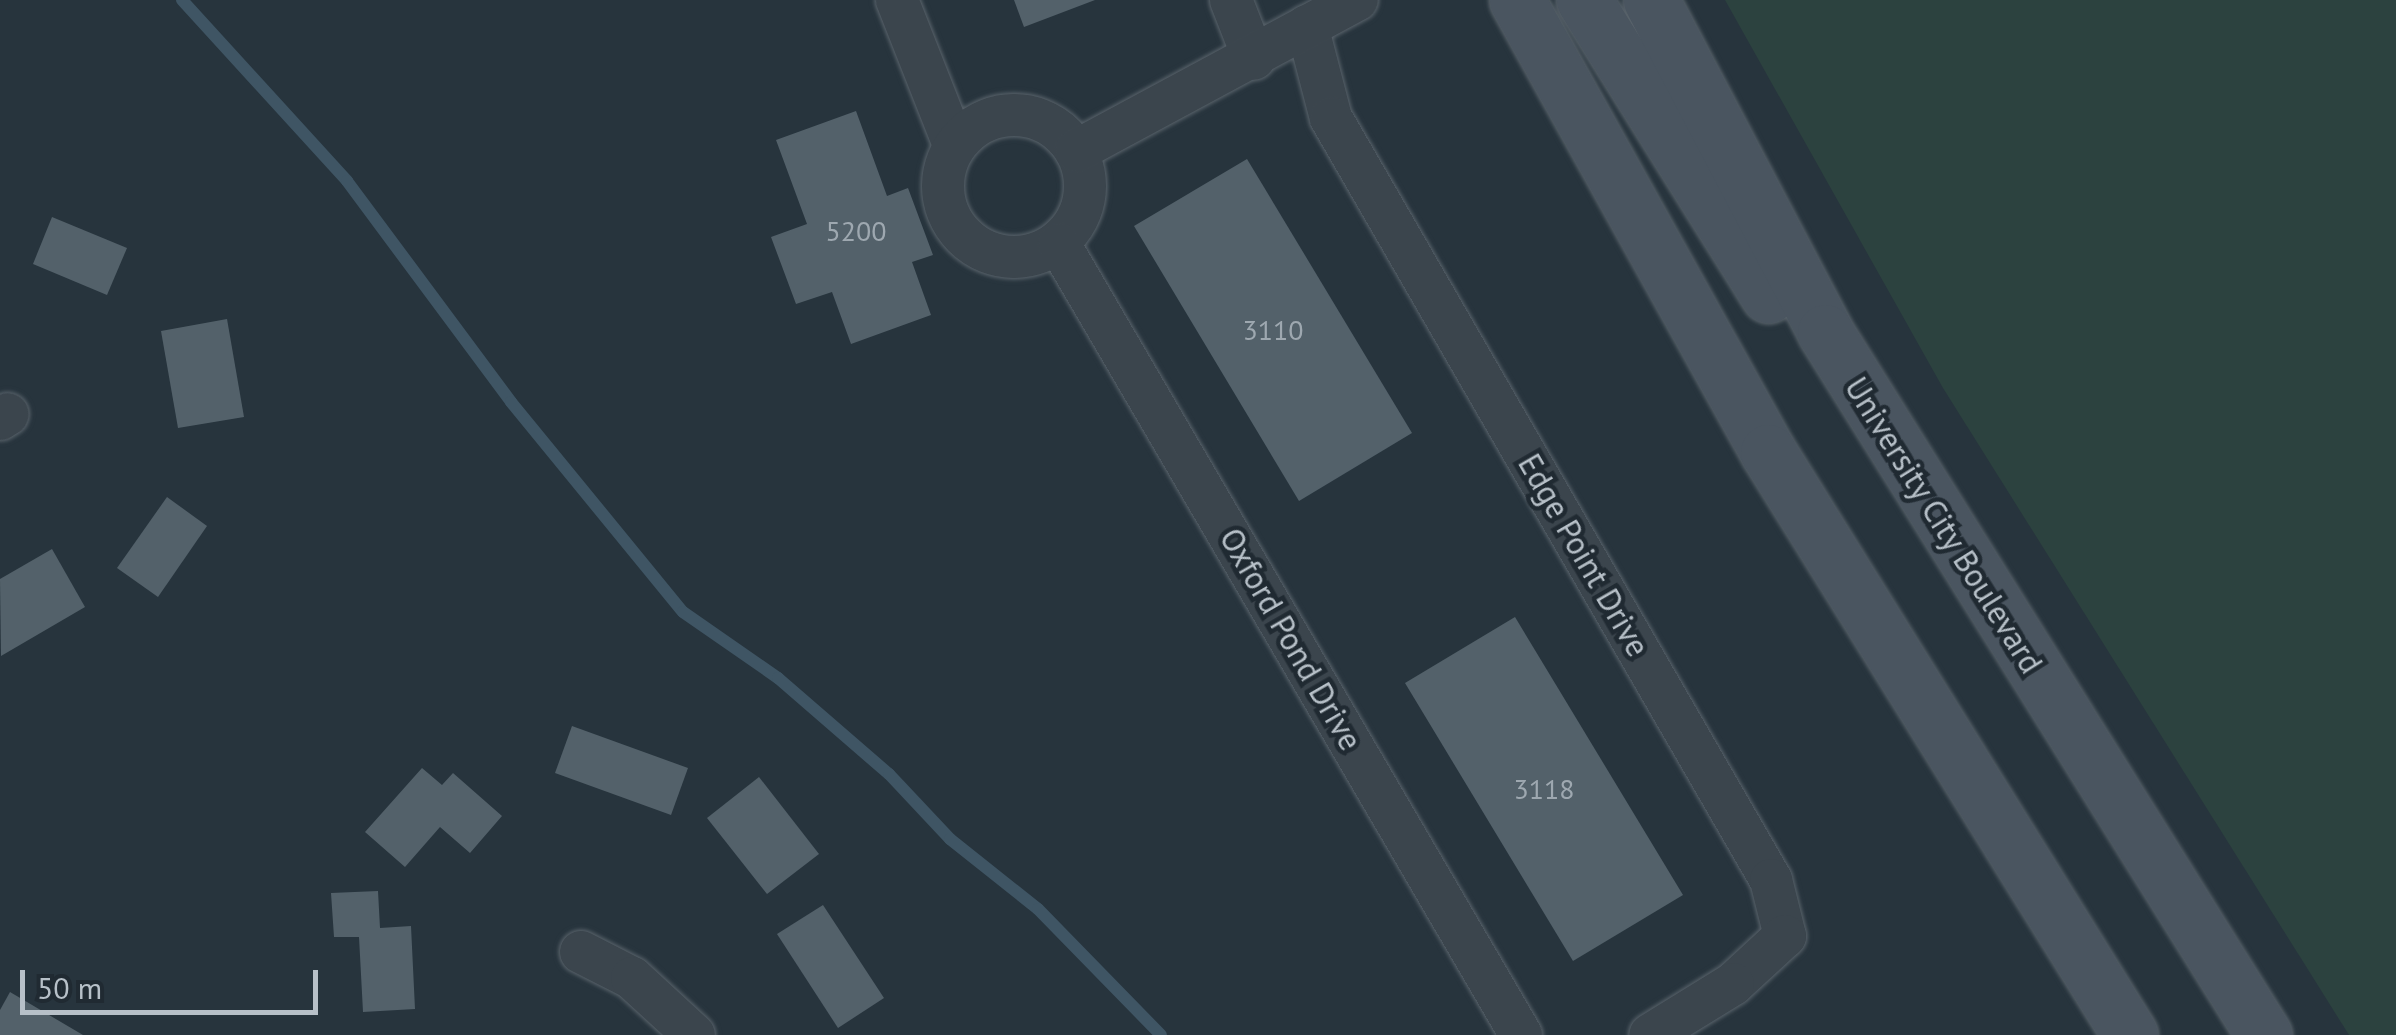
<!DOCTYPE html>
<style>
body{margin:0}
#map{position:relative;width:2396px;height:1035px;overflow:hidden;background:#27343d;font-family:"PT Sans",sans-serif}
div>[style]{position:absolute}
.green>*{inset:0;background:#2c423f}
.stream>*{height:12px;margin:-6px;padding:0 6px;transform-origin:6px;border-radius:6px;background:#3f5564}
.building>*{inset:0;background:#53616a}
.roads{filter:drop-shadow(0 0 2px #59636b) drop-shadow(0 0 2px #59636b)}
.street>*{height:42px;margin:-21px;padding:0 21px;transform-origin:21px;border-radius:21px;background:#3b454d}
.street>.ring{margin:-21px;padding:0;box-sizing:content-box;background:none;border:42px solid #3b454d;border-radius:50%}
.secondary>*{height:55px;margin:-27.5px;padding:0 27.5px;transform-origin:27.5px;border-radius:27.5px;background:#4a5560}
span{translate:-50% -50%;white-space:nowrap;text-align:center;line-height:1.15;-webkit-text-stroke:9px #202a32;paint-order:stroke}
.number-label{font-size:28px;color:#9ea8b0}
.number-label span{-webkit-text-stroke-width:0}
.street-label{font-size:32px;color:#b7c0c8}
.scale{position:absolute;left:20px;top:970px;width:298px;height:45px;box-sizing:border-box;border:5px solid #b7c0c8;border-top:0;padding-left:12px;font-size:30px;line-height:35px;white-space:nowrap;color:#b7c0c8;-webkit-text-stroke:8px #202a32;paint-order:stroke}
</style>
<div id="map">
<div class="green">
<div style="clip-path:polygon(1725px 0,2396px 0,2396px 1035px,2349px 1035px,1943px 388px)"></div>
</div>
<div class="stream">
<div style="left:182px;top:0;width:245px;rotate:47.6deg"></div>
<div style="left:347px;top:181px;width:275px;rotate:53.4deg"></div>
<div style="left:511px;top:402px;width:271px;rotate:50.7deg"></div>
<div style="left:683px;top:612px;width:116px;rotate:34.8deg"></div>
<div style="left:778px;top:678px;width:147px;rotate:40.9deg"></div>
<div style="left:889px;top:774px;width:89px;rotate:46.8deg"></div>
<div style="left:950px;top:839px;width:112px;rotate:38.5deg"></div>
<div style="left:1038px;top:909px;width:176px;rotate:45.7deg"></div>
</div>
<div class="building">
<div style="clip-path:polygon(1014px 0,1095px 0,1024px 27px)"></div>
<div style="clip-path:polygon(856px 111px,887px 196px,908px 188px,933px 255px,912px 262px,931px 315px,851px 344px,832px 292px,796px 304px,771px 237px,807px 224px,776px 140px)"></div>
<div style="clip-path:polygon(1247px 159px,1412px 433px,1299px 501px,1134px 226px)"></div>
<div style="clip-path:polygon(52px 217px,127px 248px,107px 295px,33px 264px)"></div>
<div style="clip-path:polygon(227px 319px,244px 417px,178px 428px,161px 331px)"></div>
<div style="clip-path:polygon(167px 497px,207px 526px,158px 597px,117px 568px)"></div>
<div style="clip-path:polygon(52px 549px,85px 607px,1px 656px,0 579px)"></div>
<div style="clip-path:polygon(1515px 617px,1683px 895px,1573px 961px,1405px 683px)"></div>
<div style="clip-path:polygon(572px 726px,688px 768px,671px 815px,555px 773px)"></div>
<div style="clip-path:polygon(422px 768px,442px 785px,453px 773px,502px 816px,470px 853px,440px 827px,405px 867px,365px 832px)"></div>
<div style="clip-path:polygon(759px 777px,819px 854px,767px 894px,707px 818px)"></div>
<div style="clip-path:polygon(378px 891px,380px 928px,411px 926px,415px 1009px,363px 1012px,359px 937px,334px 937px,331px 893px)"></div>
<div style="clip-path:polygon(823px 905px,884px 998px,838px 1028px,777px 934px)"></div>
<div style="clip-path:polygon(10px 992px,83px 1035px,0 1035px,0 1010px)"></div>
</div>
<div class="roads">
<div class="street">
<div style="left:897px;top:0;width:156px;rotate:68.5deg"></div>
<div style="left:1231px;top:0;width:63px;rotate:68.7deg"></div>
<div style="left:1307px;top:26px;width:95px;rotate:75.4deg"></div>
<div style="left:1331px;top:118px;width:880px;rotate:60deg"></div>
<div style="left:1771px;top:880px;width:58px;rotate:76deg"></div>
<div style="left:1785px;top:936px;width:71px;rotate:137.3deg"></div>
<div style="left:1733px;top:984px;width:97px;rotate:148.4deg"></div>
<div class="ring" style="left:943px;top:115px;width:100px;height:100px"></div>
<div style="left:1076px;top:151px;width:319px;rotate:-28.3deg"></div>
<div style="left:1059px;top:244px;width:916px;rotate:59.71deg"></div>
<div style="left:0;top:419px;width:9px;rotate:-32deg"></div>
<div style="left:581px;top:952px;width:57px;rotate:27deg"></div>
<div style="left:632px;top:978px;width:84px;rotate:42.6deg"></div>
</div>
<div class="secondary">
<div style="left:1517px;top:0;width:517px;rotate:60.96deg"></div>
<div style="left:1768px;top:452px;width:686px;rotate:58.16deg"></div>
<div style="left:1584px;top:0;width:348px;rotate:58deg"></div>
<div style="left:1651px;top:0;width:375px;rotate:62.3deg"></div>
<div style="left:1825px;top:332px;width:829px;rotate:58.02deg"></div>
</div>
</div>
<div class="number-label">
<span style="left:856px;top:231px">5200</span>
<span style="left:1273px;top:330px">3110</span>
<span style="left:1544px;top:789px">3118</span>
</div>
<div class="street-label">
<span style="left:1944px;top:525px;rotate:58deg">University City Boulevard</span>
<span style="left:1584px;top:555px;rotate:60deg">Edge Point Drive</span>
<span style="left:1291px;top:639px;rotate:60deg">Oxford Pond Drive</span>
</div>
<div class="scale">50 m</div>
</div>
